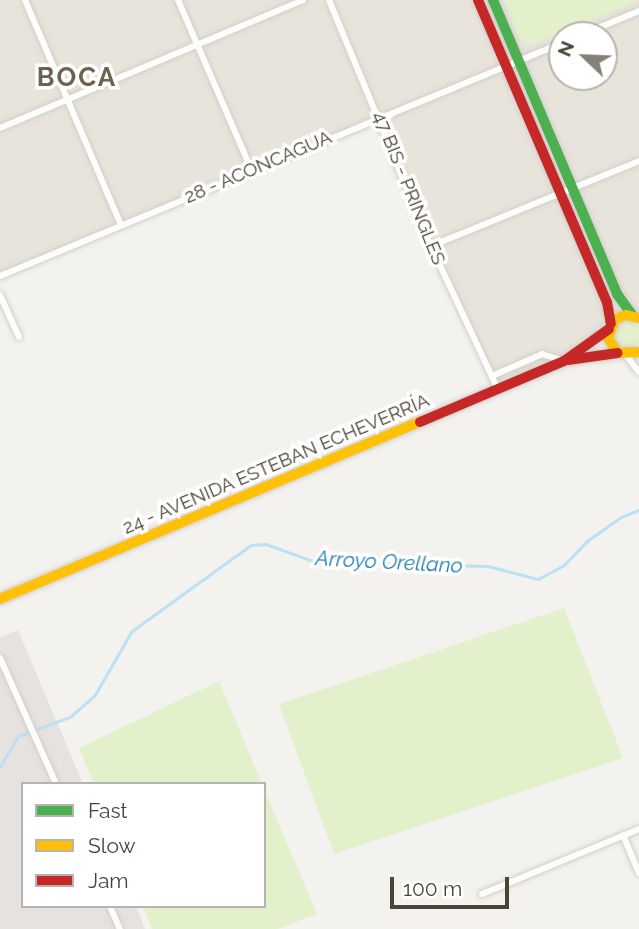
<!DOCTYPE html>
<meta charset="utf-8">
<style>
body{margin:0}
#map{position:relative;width:639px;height:929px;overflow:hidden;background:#f4f2ee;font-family:Raleway,sans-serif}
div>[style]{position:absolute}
.residential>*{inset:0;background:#e8e4db}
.industrial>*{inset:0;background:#e7e2dd}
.green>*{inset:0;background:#e3f0cc}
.round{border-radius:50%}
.stream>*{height:2.5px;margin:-1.25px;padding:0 1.25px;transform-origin:1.25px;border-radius:1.25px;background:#bce0f4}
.roads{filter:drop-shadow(0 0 2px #d2cfcb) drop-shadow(0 0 2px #d2cfcb)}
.street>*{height:6px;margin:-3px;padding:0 3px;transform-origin:3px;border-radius:3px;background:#fdfdfc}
.fast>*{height:10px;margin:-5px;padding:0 5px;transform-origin:5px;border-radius:5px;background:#4caf50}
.slow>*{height:10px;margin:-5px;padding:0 5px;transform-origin:5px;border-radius:5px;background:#ffc107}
.jam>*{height:10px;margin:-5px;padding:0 5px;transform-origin:5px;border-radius:5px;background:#c62828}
span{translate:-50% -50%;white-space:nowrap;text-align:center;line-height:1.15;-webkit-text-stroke:7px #fff;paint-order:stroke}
.street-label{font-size:19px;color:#4c4338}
.water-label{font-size:21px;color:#237bb1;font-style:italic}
.district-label{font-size:26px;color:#70614e;font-weight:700;letter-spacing:2px}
.legend{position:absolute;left:21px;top:782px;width:245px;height:126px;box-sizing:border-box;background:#fff;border:2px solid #b7b4af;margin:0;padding:9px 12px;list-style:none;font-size:21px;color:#4c4338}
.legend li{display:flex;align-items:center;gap:14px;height:35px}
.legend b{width:35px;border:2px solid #b7b4af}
.north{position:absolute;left:548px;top:21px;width:70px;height:70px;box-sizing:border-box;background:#fff;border:2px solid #b7b4af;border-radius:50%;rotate:293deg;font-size:19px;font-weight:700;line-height:28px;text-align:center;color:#4c4338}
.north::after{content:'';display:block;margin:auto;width:24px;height:32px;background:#878078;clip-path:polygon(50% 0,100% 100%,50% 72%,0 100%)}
.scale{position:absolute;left:390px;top:877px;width:119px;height:32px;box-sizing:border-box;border:4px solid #4c4338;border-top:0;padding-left:9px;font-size:21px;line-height:24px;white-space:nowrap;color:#4c4338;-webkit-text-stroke:5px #fff;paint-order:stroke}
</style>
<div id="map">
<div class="residential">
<div style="clip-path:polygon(evenodd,0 0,639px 0,639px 318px,498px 390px,431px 246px,380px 116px,0 276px,0 0,562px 35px,604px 35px,604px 77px,562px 77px,562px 35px)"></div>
</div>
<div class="industrial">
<div style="clip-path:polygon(18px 630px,83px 784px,23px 784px,23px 906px,136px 906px,145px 929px,0 929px,0 637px)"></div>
</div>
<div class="green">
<div style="clip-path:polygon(504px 0,639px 0,531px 45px,520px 39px)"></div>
<div class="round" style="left:612px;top:320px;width:30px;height:30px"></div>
<div style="clip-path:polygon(564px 608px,623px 758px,334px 854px,279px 704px)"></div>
<div style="clip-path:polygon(219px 681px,262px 784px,94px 784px,79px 748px)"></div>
<div style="clip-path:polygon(264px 789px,317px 914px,278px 929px,152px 929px,143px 906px,264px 906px)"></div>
</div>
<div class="stream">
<div style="left:0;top:767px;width:36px;rotate:-60deg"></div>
<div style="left:18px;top:736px;width:55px;rotate:-20.1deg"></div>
<div style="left:70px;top:717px;width:33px;rotate:-41deg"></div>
<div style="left:95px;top:695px;width:74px;rotate:-60deg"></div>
<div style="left:132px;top:631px;width:147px;rotate:-35.9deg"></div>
<div style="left:251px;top:545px;width:15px;rotate:-4deg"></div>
<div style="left:266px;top:544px;width:53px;rotate:19.8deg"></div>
<div style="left:316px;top:562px;width:172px;rotate:1.3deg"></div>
<div style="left:488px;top:566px;width:52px;rotate:14.6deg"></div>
<div style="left:538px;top:579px;width:30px;rotate:-28deg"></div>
<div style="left:564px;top:565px;width:33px;rotate:-46deg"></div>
<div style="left:587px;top:541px;width:42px;rotate:-35.2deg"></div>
<div style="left:621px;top:517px;width:19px;rotate:-21deg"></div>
</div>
<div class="roads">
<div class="street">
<div style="left:25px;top:0;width:245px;rotate:66.9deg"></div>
<div style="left:178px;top:0;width:184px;rotate:66.6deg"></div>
<div style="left:329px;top:0;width:266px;rotate:67.5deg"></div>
<div style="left:431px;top:246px;width:159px;rotate:65deg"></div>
<div style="left:581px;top:35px;width:63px;rotate:-22.5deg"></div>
<div style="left:0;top:128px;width:329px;rotate:-22.9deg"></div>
<div style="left:431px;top:246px;width:225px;rotate:-22.2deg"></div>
<div style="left:0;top:276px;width:608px;rotate:-22.52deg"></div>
<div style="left:0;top:295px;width:46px;rotate:65.7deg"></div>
<div style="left:626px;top:355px;width:21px;rotate:53deg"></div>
<div style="left:492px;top:376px;width:55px;rotate:-23.7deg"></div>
<div style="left:542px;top:354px;width:23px;rotate:18deg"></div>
<div style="left:0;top:658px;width:138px;rotate:66deg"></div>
<div style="left:623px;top:835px;width:41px;rotate:67.2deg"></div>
<div style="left:482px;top:894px;width:170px;rotate:-22.5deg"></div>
<div style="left:110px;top:906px;width:25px;rotate:67deg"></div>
</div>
<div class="fast">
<div style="left:493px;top:0;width:319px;rotate:67.1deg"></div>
<div style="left:617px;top:294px;width:26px;rotate:54deg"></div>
</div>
<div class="slow">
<div style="left:639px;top:318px;width:13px;rotate:-167deg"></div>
<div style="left:626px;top:315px;width:12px;rotate:160deg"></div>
<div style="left:615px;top:319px;width:20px;rotate:110deg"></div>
<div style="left:608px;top:338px;width:18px;rotate:56deg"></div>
<div style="left:618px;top:353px;width:21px;rotate:-3deg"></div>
<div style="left:0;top:599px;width:456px;rotate:-22.9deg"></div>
</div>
<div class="jam">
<div style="left:478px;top:0;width:328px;rotate:66.9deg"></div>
<div style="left:607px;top:302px;width:22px;rotate:80deg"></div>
<div style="left:568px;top:360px;width:50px;rotate:-8deg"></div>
<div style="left:420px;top:422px;width:156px;rotate:-23deg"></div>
<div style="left:564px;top:361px;width:55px;rotate:-35.4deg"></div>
</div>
</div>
<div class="street-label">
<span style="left:258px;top:167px;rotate:-23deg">28 - ACONCAGUA</span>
<span style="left:409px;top:188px;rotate:68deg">47 BIS - PRINGLES</span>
<span style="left:276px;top:464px;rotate:-23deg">24 - AVENIDA ESTEBAN ECHEVERRÍA</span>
</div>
<div class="water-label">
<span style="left:389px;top:562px;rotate:3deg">Arroyo Orellano</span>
</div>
<div class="district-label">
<span style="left:77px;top:78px">BOCA</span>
</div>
<ul class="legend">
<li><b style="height:9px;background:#4caf50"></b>Fast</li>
<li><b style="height:9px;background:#ffc107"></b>Slow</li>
<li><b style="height:9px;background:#c62828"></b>Jam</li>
</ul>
<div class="north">N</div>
<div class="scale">100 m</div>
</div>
